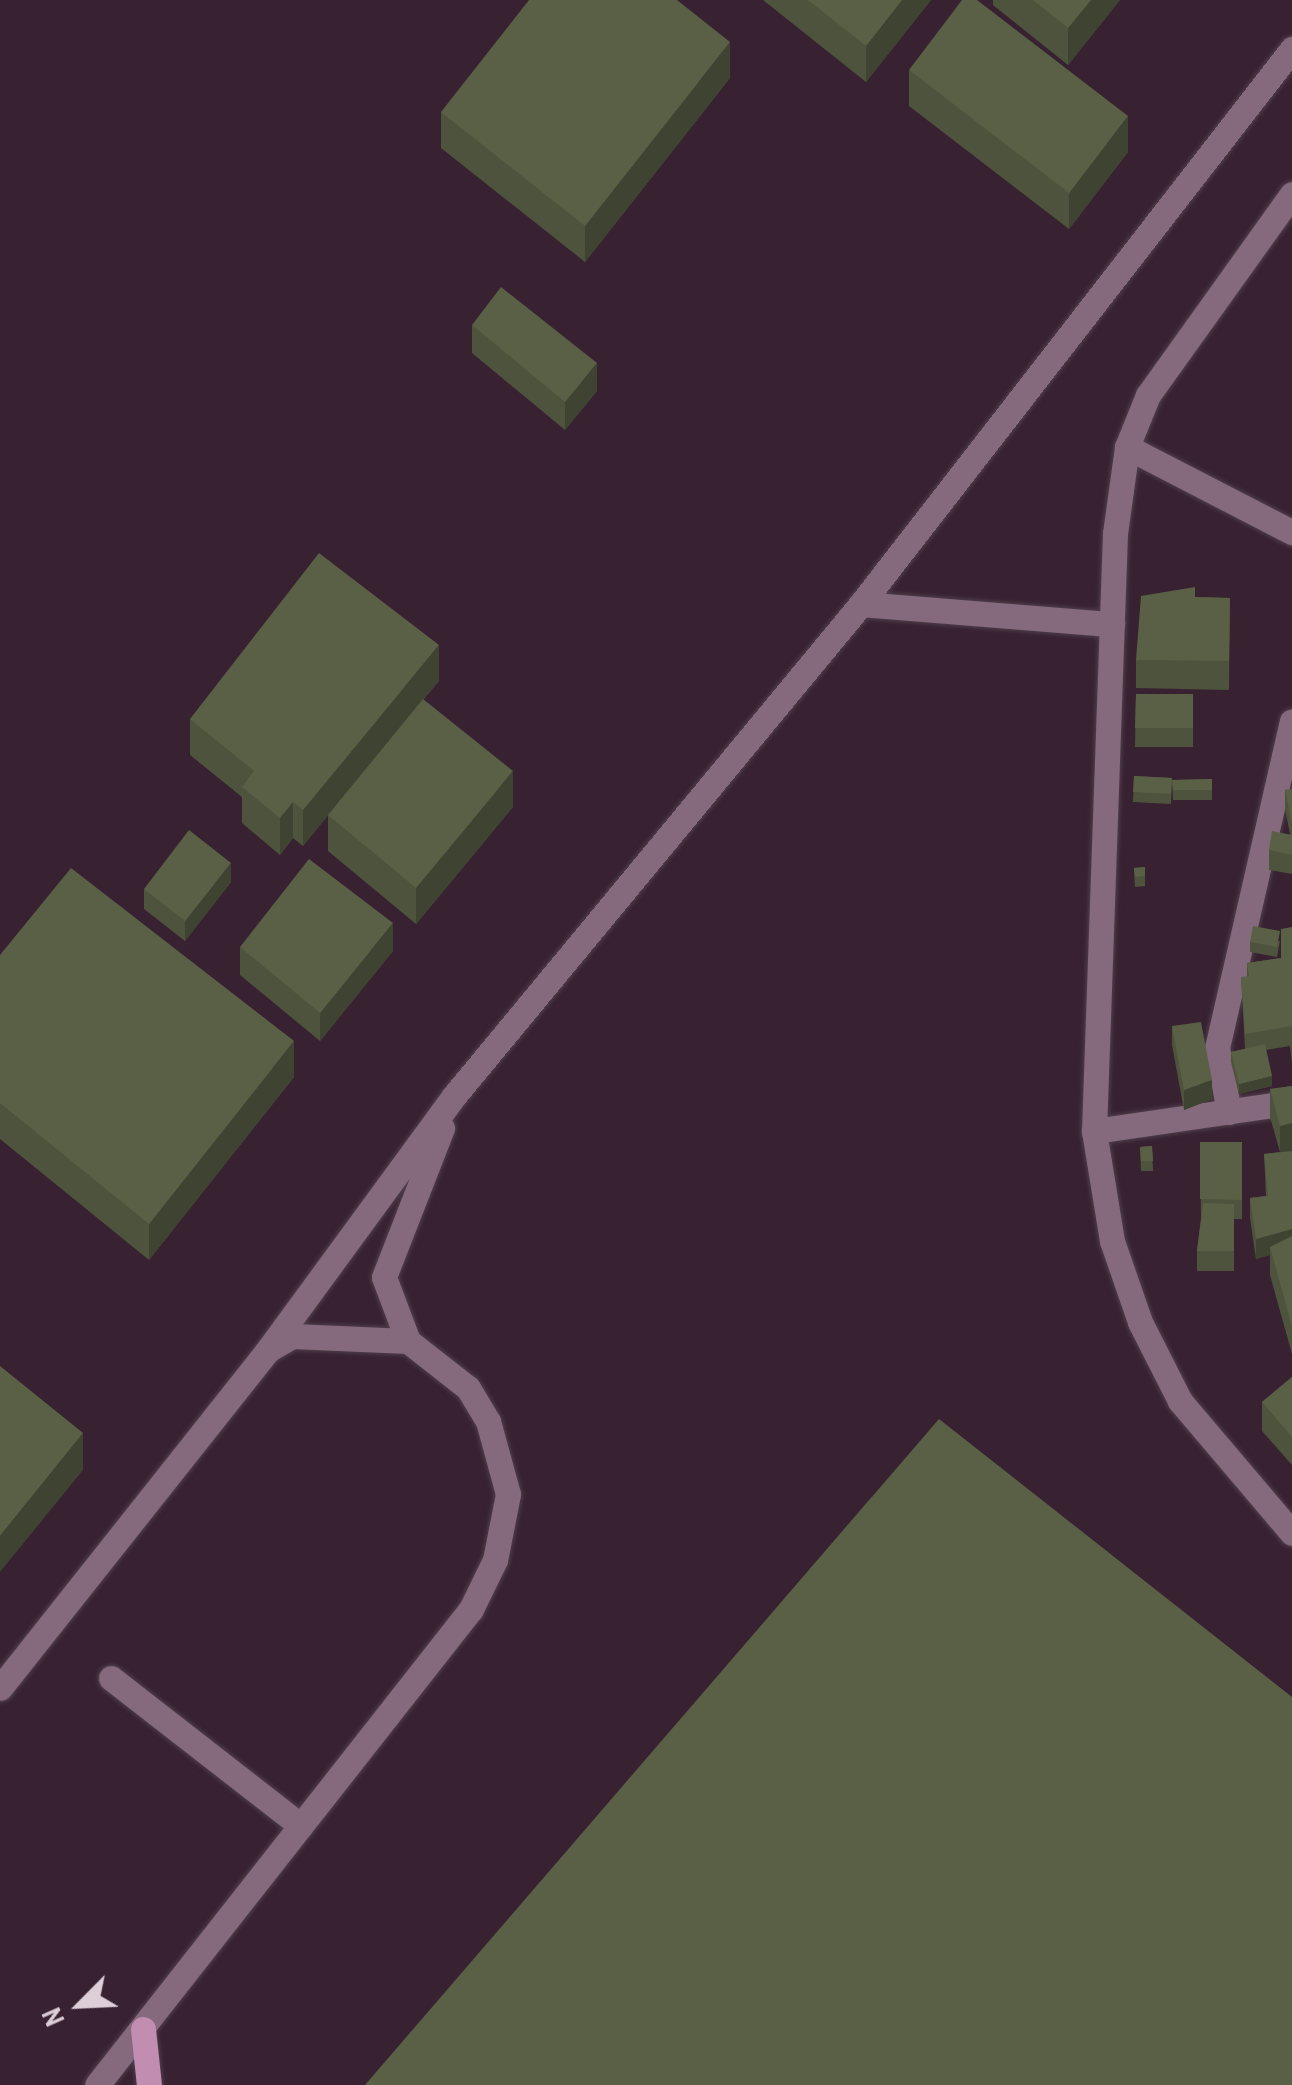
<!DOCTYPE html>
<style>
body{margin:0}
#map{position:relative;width:1292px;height:2085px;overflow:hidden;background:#382232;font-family:"Archivo Narrow",sans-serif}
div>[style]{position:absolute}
.roads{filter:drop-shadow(0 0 2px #503e4b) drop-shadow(0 0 2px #503e4b)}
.minor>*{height:25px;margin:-12.5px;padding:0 12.5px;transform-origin:12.5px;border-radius:12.5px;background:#846a7c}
.major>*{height:25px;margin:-12.5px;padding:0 12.5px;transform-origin:12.5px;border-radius:12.5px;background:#c18db1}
.wall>*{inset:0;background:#4d533c}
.shaded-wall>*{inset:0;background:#3f4331}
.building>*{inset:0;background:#5a6046}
span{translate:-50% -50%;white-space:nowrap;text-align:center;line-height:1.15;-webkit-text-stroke:10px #382232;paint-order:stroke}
.north{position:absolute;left:30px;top:1955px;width:100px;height:100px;-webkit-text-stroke:8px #382232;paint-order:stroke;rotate:246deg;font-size:28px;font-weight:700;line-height:40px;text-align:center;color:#ddced8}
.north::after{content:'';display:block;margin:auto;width:35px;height:45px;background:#ddced8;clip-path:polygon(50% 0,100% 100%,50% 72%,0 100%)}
</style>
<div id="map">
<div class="roads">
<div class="minor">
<div style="left:1292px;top:194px;width:247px;rotate:125.6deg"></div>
<div style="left:1148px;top:395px;width:56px;rotate:112deg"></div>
<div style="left:1127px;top:447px;width:87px;rotate:97.9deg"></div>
<div style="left:1115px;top:533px;width:598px;rotate:92.01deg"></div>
<div style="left:1094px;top:1131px;width:111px;rotate:80.7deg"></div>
<div style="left:1112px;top:1241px;width:86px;rotate:70.9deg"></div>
<div style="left:1140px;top:1322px;width:89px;rotate:63.1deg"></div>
<div style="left:1180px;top:1401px;width:173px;rotate:49.7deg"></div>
<div style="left:1127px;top:447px;width:186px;rotate:27.3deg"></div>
<div style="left:861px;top:604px;width:252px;rotate:4.6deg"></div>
<div style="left:1229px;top:1112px;width:65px;rotate:-100.6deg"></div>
<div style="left:1217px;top:1048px;width:335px;rotate:-77.1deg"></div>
<div style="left:1094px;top:1131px;width:200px;rotate:-8.3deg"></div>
<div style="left:408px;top:1341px;width:68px;rotate:-110.6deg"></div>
<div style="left:384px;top:1277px;width:160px;rotate:-68.7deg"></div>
<div style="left:268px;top:1350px;width:315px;rotate:-53.8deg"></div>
<div style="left:454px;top:1096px;width:639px;rotate:-50.4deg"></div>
<div style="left:861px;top:604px;width:703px;rotate:-52.17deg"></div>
<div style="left:111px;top:1678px;width:239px;rotate:37.9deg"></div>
<div style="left:0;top:1688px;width:431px;rotate:-51.6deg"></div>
<div style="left:268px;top:1350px;width:28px;rotate:-30deg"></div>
<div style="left:292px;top:1336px;width:116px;rotate:2.5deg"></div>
<div style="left:408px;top:1341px;width:76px;rotate:38.1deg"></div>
<div style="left:468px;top:1388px;width:39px;rotate:59deg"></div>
<div style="left:488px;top:1421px;width:76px;rotate:74.7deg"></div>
<div style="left:508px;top:1494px;width:67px;rotate:101.1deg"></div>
<div style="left:495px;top:1560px;width:55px;rotate:116.1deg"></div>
<div style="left:471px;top:1609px;width:605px;rotate:128.16deg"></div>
</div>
<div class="major">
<div style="left:143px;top:2029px;width:56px;rotate:83.9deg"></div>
</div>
</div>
<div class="wall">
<div style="clip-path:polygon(763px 0,931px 0,866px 82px)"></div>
<div style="clip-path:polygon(993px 0,1120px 0,1068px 65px,993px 5px)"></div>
<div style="clip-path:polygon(909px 70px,1128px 152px,1069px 229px,909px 106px)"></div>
<div style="clip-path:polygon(730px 78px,585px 262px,441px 148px,441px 112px)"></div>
<div style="clip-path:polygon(472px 325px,597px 391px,565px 430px,472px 353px)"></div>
<div style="clip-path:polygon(1195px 597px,1230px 598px,1229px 690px,1136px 688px,1136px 660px)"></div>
<div style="clip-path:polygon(439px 681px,423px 700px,513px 807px,416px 924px,328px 851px,328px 815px,303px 846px,293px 838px,280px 855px,242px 823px,242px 797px,190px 755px,190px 719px)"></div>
<div style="clip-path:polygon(1136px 694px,1193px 694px,1193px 747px,1135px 747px)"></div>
<div style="clip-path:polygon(1134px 776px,1172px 778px,1171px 804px,1133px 802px)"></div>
<div style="clip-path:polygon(1212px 779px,1212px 800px,1173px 800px,1172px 780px)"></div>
<div style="clip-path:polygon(1292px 789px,1292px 874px,1269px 870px,1269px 850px,1290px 834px,1285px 809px,1285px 790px)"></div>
<div style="clip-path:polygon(1145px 867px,1145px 886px,1135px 887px,1134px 868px)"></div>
<div style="clip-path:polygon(231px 882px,185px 941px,144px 909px,144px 889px)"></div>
<div style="clip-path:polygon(1292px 927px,1292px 1064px,1290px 1046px,1266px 1050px,1272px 1086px,1239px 1094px,1231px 1062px,1231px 1052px,1245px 1049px,1241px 977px,1247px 977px,1247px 963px,1281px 958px)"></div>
<div style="clip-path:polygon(1280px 941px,1277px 957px,1250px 952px,1250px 942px)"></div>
<div style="clip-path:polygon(240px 947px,393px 951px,320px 1041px,240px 975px)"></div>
<div style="clip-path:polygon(0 955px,294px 1077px,149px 1260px,0 1139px)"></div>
<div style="clip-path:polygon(1172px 1026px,1212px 1099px,1184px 1110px,1172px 1045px)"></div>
<div style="clip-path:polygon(1292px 1086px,1292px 1354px,1270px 1275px,1270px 1255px,1256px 1259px,1250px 1218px,1250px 1198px,1266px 1196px,1264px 1154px,1280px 1152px,1270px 1117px,1270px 1089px)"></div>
<div style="clip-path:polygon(1200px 1142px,1242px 1142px,1242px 1219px,1234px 1219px,1234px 1271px,1197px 1271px,1197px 1251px,1201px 1219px)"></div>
<div style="clip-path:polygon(1152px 1146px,1153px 1171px,1141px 1171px,1140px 1147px)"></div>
<div style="clip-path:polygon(1292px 1377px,1292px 1465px,1262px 1431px,1262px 1402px)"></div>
</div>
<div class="shaded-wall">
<div style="clip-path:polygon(902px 0,931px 0,866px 82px,866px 46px)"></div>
<div style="clip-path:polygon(1091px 0,1120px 0,1068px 65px,1068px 28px)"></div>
<div style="clip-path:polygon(730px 42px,730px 78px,585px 262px,585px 226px)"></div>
<div style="clip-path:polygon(1128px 116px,1128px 152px,1069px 229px,1069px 193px)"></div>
<div style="clip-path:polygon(597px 363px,597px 391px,565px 430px,565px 402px)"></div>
<div style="clip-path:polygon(439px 645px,439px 681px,303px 846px,303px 810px)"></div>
<div style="clip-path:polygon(513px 771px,513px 807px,416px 924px,416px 888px)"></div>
<div style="clip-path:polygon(293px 802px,293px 838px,280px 855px,280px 818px)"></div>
<div style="clip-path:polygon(231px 863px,231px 882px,185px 941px,185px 921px)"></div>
<div style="clip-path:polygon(393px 923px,393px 951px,320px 1041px,320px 1013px)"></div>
<div style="clip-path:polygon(294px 1041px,294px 1077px,149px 1260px,149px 1224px)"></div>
<div style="clip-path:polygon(1272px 1076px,1272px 1086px,1239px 1094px,1239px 1084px)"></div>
<div style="clip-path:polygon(1212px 1080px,1212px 1099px,1184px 1110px,1184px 1090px)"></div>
<div style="clip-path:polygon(1292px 1123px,1292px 1152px,1280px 1154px,1280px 1126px)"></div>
<div style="clip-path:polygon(1292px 1229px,1292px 1248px,1270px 1247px,1270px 1255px,1256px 1259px,1256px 1239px)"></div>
<div style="clip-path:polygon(83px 1433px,83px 1470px,0 1572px,0 1536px)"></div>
</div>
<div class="building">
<div style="clip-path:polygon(529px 0,677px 0,730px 42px,585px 226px,441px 112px)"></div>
<div style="clip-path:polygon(808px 0,902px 0,866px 46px)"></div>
<div style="clip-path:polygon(962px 0,977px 0,1128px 116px,1069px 193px,909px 70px)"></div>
<div style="clip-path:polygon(1033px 0,1091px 0,1068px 28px)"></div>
<div style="clip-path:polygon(501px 287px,597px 363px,565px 402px,472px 325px)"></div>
<div style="clip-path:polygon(319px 553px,439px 645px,303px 810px,293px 802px,280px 818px,242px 787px,254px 771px,190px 719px)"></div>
<div style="clip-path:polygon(1195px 587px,1195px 597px,1230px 598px,1229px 661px,1136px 660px,1141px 596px)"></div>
<div style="clip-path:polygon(1136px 694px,1193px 694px,1193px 728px,1135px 728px)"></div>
<div style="clip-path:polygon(423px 699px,513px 771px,416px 888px,328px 815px)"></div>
<div style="clip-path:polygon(1134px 776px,1172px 778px,1171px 794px,1133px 792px)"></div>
<div style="clip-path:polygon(1212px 779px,1212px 790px,1173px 790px,1172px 780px)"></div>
<div style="clip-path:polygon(1292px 789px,1292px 824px,1285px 790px)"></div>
<div style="clip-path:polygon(189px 830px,231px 863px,185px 921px,144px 889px)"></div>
<div style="clip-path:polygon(1272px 831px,1292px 835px,1292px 855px,1269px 850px)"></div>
<div style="clip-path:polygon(309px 859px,393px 923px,320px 1013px,240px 947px)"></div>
<div style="clip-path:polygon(1145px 867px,1145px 876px,1135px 877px,1134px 868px)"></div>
<div style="clip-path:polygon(71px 868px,294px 1041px,149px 1224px,0 1103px,0 955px)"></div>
<div style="clip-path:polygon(1253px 926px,1280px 931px,1277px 947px,1250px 942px)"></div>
<div style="clip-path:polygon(1292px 927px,1292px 1026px,1245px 1034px,1241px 977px,1249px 976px,1247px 963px,1281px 958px,1281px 929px)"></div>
<div style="clip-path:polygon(1201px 1022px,1212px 1080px,1184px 1090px,1172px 1026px)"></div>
<div style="clip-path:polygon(1265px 1044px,1272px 1076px,1239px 1084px,1231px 1052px)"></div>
<div style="clip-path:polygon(1292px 1086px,1292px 1123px,1280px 1126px,1270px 1089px)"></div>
<div style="clip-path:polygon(1200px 1142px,1242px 1142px,1242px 1200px,1200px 1199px)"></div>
<div style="clip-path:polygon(1152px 1146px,1153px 1161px,1141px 1161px,1140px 1147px)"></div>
<div style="clip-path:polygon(1292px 1151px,1292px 1229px,1256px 1239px,1250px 1198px,1268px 1196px,1264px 1154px)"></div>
<div style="clip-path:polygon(1203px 1203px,1234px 1204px,1234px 1251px,1197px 1251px)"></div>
<div style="clip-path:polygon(1292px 1236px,1292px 1326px,1270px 1247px)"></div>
<div style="clip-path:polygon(0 1366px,83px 1433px,0 1536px)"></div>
<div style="clip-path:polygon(1292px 1377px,1292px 1437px,1262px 1402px)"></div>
<div style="clip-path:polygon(939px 1419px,1292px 1697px,1292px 2085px,365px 2085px)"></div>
</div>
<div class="north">N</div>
</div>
